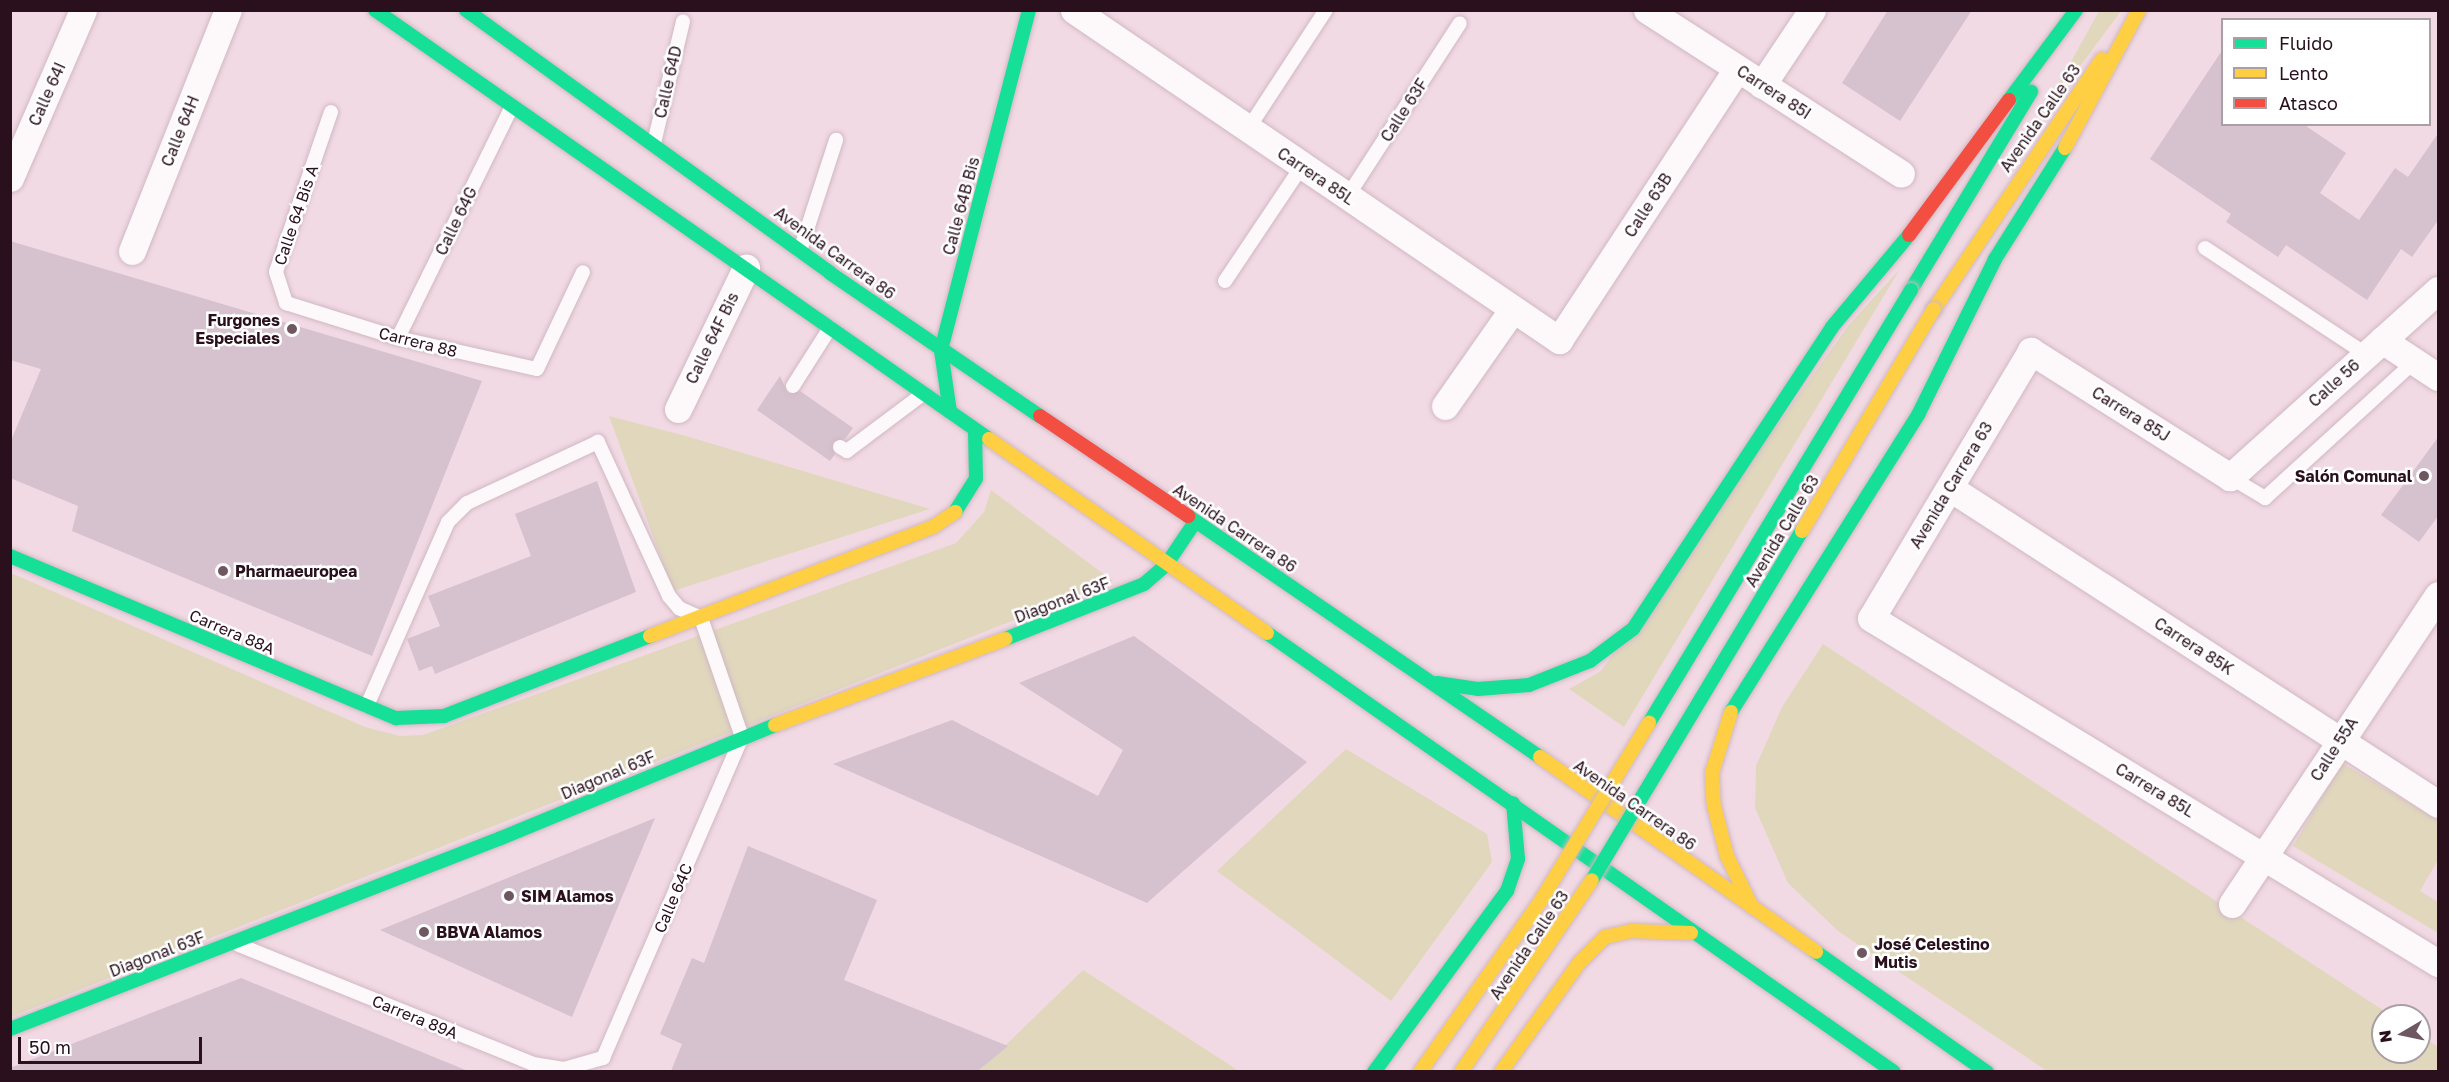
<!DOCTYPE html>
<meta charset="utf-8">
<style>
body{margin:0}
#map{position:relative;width:2449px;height:1082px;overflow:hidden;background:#f2dae4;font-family:"Golos Text",sans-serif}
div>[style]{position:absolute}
.green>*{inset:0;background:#e0d7bd}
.building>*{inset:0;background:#d6c1ce}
.roads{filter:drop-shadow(0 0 2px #d0b8c3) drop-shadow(0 0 2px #d0b8c3)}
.lane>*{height:14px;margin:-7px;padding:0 7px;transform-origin:7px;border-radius:7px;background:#fdf9fb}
.street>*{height:27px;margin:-13.5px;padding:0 13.5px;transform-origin:13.5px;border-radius:13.5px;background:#fdf9fb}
.fast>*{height:14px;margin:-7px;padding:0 7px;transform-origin:7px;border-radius:7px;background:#16e098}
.slow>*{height:14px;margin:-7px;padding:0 7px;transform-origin:7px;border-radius:7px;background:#ffcf43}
.jam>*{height:14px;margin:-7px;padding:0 7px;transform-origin:7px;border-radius:7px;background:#f24e42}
.bridges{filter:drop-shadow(0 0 2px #d0b8c3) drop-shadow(0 0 2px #d0b8c3)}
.fast-bridge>*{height:14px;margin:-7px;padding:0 7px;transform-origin:7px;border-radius:7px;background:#16e098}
.slow-bridge>*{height:14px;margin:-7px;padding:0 7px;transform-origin:7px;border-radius:7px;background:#ffcf43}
.dots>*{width:16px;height:16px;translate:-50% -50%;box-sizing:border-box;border:3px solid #fff;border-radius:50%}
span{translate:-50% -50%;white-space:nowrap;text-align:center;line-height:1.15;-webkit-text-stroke:5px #fff;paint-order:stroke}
.street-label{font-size:16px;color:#29101c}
.poi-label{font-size:16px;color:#29101c;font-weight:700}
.right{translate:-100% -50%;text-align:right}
.left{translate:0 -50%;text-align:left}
.frame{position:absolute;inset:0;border:12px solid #29101c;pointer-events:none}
.legend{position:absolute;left:2221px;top:18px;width:210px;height:108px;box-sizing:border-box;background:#fff;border:2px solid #a99fa4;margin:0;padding:8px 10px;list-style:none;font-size:18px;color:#29101c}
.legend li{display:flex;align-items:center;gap:12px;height:30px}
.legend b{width:30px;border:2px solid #a99fa4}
.north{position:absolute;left:2371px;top:1004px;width:60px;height:60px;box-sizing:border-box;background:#fff;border:2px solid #a99fa4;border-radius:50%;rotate:261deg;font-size:16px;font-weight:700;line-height:24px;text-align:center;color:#29101c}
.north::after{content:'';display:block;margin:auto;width:21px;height:27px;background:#6f5762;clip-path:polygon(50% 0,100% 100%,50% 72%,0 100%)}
.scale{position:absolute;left:18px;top:1037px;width:184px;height:27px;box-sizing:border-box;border:3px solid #29101c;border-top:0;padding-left:8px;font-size:18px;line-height:21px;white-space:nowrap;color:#29101c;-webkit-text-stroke:4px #fff;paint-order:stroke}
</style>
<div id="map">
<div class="green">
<div style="clip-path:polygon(2099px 11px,2121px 11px,2035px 127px)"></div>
<div style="clip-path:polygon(1900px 269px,1624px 727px,1569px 689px,1601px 671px,1848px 326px)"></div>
<div style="clip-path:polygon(609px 416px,686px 436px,930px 509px,673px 591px)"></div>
<div style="clip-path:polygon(991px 490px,1113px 581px,11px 1017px,11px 573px,365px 727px,400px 736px,423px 735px,956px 543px,984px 512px)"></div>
<div style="clip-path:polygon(1823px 644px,2392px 1016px,2383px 1016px,2383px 1052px,2419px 1052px,2419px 1034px,2438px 1047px,2438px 1071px,2047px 1071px,1838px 931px,1788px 883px,1755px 808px,1756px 766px,1782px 707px)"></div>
<div style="clip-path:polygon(1346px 749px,1487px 834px,1492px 862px,1391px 1001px,1217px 871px)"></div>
<div style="clip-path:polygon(2342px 763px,2438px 820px,2438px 860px,2420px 891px,2438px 902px,2438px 933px,2293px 846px)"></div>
<div style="clip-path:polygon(1083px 970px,1239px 1071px,978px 1072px)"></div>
</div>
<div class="building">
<div style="clip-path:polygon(1888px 10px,1972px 10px,1900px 121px,1842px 83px)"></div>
<div style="clip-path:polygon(2223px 49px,2223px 124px,2303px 124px,2346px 153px,2320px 193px,2359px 220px,2395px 168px,2408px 177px,2439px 132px,2439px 219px,2412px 257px,2401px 249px,2367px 300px,2286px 245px,2278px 257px,2226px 222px,2231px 214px,2150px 159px)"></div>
<div style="clip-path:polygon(10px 241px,482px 381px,372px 656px,72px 531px,78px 506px,10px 478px,10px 443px,41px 369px,10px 360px)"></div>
<div style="clip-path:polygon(780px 376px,788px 393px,800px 391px,853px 428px,845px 439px,833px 442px,835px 454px,830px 461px,757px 410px)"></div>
<div style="clip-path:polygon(2439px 436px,2439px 515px,2419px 542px,2381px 515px)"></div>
<div style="clip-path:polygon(597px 481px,636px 592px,435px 674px,432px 666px,419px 671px,407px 639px,440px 626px,428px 596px,531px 556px,515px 514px)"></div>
<div style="clip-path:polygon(1134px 636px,1307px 762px,1147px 903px,833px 764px,952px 720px,1098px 796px,1123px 750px,1019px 683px)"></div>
<div style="clip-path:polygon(655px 818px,572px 1017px,380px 930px)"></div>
<div style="clip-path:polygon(748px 846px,877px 900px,844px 980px,1008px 1046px,978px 1071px,671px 1071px,682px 1044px,660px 1034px,692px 958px,704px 963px)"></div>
<div style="clip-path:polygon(241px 978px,468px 1071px,10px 1071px,10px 1068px)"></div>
</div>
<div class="roads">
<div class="lane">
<div style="left:331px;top:112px;width:169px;rotate:109deg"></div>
<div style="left:276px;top:272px;width:33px;rotate:72deg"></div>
<div style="left:286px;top:303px;width:117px;rotate:17.4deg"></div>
<div style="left:398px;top:338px;width:142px;rotate:12.6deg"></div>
<div style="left:537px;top:369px;width:107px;rotate:-64.6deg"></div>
<div style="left:1248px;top:129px;width:142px;rotate:-56.8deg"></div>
<div style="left:654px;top:143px;width:125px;rotate:-76.6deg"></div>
<div style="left:1347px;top:197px;width:207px;rotate:-57deg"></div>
<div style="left:2205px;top:248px;width:193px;rotate:33.4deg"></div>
<div style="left:800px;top:251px;width:117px;rotate:-72deg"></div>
<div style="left:1225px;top:281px;width:138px;rotate:-56.2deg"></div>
<div style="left:398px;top:338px;width:258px;rotate:-63.8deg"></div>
<div style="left:793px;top:386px;width:69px;rotate:-57.5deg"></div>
<div style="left:840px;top:447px;width:8px;rotate:30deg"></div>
<div style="left:847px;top:451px;width:95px;rotate:-36.9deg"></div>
<div style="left:2230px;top:477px;width:41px;rotate:31deg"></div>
<div style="left:2265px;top:498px;width:203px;rotate:-42.4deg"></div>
<div style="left:239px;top:945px;width:317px;rotate:22deg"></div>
<div style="left:533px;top:1064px;width:31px;rotate:9deg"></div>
<div style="left:564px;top:1069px;width:41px;rotate:-15.8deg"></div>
<div style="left:603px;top:1058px;width:350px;rotate:-66.6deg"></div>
<div style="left:742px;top:737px;width:126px;rotate:-109deg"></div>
<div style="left:701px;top:618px;width:24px;rotate:-156deg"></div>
<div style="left:679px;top:608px;width:16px;rotate:-130deg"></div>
<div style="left:669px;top:596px;width:170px;rotate:-114.8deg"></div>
<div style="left:598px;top:442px;width:145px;rotate:155deg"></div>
<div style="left:467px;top:503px;width:27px;rotate:135deg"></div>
<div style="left:448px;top:522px;width:201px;rotate:113.8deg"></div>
</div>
<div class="street">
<div style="left:1074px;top:10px;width:587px;rotate:34.23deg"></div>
<div style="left:1559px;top:340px;width:324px;rotate:-56.7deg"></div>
<div style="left:1647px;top:10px;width:302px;rotate:32.8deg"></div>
<div style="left:1762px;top:85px;width:90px;rotate:-56.3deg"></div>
<div style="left:10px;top:178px;width:183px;rotate:-66.5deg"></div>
<div style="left:132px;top:251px;width:259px;rotate:-68.3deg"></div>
<div style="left:2438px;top:290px;width:280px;rotate:138deg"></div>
<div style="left:2230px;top:477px;width:236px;rotate:-147.7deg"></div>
<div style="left:2031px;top:351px;width:311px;rotate:120.9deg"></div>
<div style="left:1871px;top:618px;width:664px;rotate:31.32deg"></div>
<div style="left:2382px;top:340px;width:67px;rotate:33.5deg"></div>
<div style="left:1445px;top:406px;width:118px;rotate:-55deg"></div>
<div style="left:678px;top:409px;width:157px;rotate:-64.3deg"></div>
<div style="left:1950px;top:488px;width:581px;rotate:32.92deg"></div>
<div style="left:2232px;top:904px;width:371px;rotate:-56.3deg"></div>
</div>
<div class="fast">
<div style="left:375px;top:10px;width:749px;rotate:34.94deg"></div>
<div style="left:466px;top:10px;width:449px;rotate:35.8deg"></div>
<div style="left:830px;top:273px;width:254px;rotate:34.3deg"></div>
<div style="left:2009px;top:100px;width:112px;rotate:-53.3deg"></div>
<div style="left:1911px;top:290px;width:232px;rotate:-58.8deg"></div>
<div style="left:950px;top:412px;width:63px;rotate:-98.3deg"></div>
<div style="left:941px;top:350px;width:351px;rotate:-75.5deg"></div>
<div style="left:955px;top:512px;width:39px;rotate:-58deg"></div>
<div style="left:976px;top:479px;width:49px;rotate:-91.2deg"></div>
<div style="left:1188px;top:516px;width:427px;rotate:34.4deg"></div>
<div style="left:10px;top:556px;width:419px;rotate:22.8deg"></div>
<div style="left:396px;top:718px;width:48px;rotate:-2.4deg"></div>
<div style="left:444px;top:716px;width:221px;rotate:-21.2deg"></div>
<div style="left:1267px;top:633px;width:765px;rotate:35deg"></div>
<div style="left:1005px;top:639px;width:149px;rotate:-21.6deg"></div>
<div style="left:1144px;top:584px;width:29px;rotate:-41deg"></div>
<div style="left:1166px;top:565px;width:52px;rotate:-56deg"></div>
<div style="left:1437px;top:683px;width:41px;rotate:8.3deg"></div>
<div style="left:1478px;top:689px;width:51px;rotate:-4.5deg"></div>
<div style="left:1529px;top:685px;width:66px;rotate:-21.5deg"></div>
<div style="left:1590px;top:661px;width:54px;rotate:-36.7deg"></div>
<div style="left:1633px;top:629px;width:362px;rotate:-56.6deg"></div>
<div style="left:1832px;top:327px;width:120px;rotate:-50.1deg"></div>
<div style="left:1731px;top:712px;width:353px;rotate:-57.8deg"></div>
<div style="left:1919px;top:413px;width:172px;rotate:-63.7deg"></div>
<div style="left:1995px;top:259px;width:131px;rotate:-57.8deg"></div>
<div style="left:1816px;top:952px;width:209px;rotate:35.1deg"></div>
<div style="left:10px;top:1029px;width:527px;rotate:-21.26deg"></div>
<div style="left:501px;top:838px;width:296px;rotate:-22.4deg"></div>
<div style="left:1374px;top:1072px;width:225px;rotate:-53.7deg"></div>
<div style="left:1507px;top:891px;width:34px;rotate:-71deg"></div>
<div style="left:1518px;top:859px;width:56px;rotate:-95.1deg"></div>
</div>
<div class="slow">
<div style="left:2065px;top:148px;width:157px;rotate:-61.8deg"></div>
<div style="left:1934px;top:309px;width:301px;rotate:-56.1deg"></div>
<div style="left:989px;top:439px;width:339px;rotate:34.9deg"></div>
<div style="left:650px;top:636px;width:303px;rotate:-21.1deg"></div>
<div style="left:933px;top:527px;width:27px;rotate:-34deg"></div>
<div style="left:1731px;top:712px;width:64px;rotate:107.3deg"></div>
<div style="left:1712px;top:773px;width:33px;rotate:87deg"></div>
<div style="left:1714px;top:806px;width:52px;rotate:75.4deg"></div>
<div style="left:1727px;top:856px;width:57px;rotate:63.9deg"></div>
<div style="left:775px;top:725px;width:246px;rotate:-20.5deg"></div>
<div style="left:1540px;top:757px;width:338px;rotate:35.2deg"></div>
<div style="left:1501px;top:1072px;width:134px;rotate:-54.4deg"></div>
<div style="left:1579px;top:963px;width:37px;rotate:-45deg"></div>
<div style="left:1605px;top:937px;width:28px;rotate:-13deg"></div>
<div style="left:1632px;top:931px;width:59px;rotate:1.9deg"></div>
</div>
<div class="jam">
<div style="left:1909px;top:235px;width:168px;rotate:-53.5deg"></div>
<div style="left:1040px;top:416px;width:179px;rotate:34deg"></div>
</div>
</div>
<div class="bridges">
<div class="fast-bridge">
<div style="left:1649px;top:723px;width:506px;rotate:-58.82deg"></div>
<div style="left:1592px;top:880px;width:407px;rotate:-59deg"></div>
</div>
<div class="slow-bridge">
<div style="left:1802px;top:531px;width:258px;rotate:-59.3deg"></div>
<div style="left:1420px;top:1072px;width:208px;rotate:-54.8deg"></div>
<div style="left:1540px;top:902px;width:210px;rotate:-58.7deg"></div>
<div style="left:1461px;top:1072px;width:232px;rotate:-55.7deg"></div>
</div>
</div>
<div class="dots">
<div style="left:292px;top:329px;background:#6f5762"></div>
<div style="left:2424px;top:476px;background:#6f5762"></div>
<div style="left:223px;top:571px;background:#6f5762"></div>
<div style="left:509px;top:896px;background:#6f5762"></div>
<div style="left:424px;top:932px;background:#6f5762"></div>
<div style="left:1862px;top:953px;background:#6f5762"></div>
</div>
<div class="street-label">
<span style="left:668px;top:82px;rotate:-77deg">Calle 64D</span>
<span style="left:1774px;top:92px;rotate:33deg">Carrera 85I</span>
<span style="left:47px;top:94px;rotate:-66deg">Calle 64I</span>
<span style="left:1404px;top:110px;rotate:-57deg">Calle 63F</span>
<span style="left:2040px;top:118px;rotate:-55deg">Avenida Calle 63</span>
<span style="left:180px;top:131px;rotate:-68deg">Calle 64H</span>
<span style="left:1316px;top:176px;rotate:34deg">Carrera 85L</span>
<span style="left:1648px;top:205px;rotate:-57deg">Calle 63B</span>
<span style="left:961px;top:206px;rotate:-75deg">Calle 64B Bis</span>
<span style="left:296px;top:215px;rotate:-71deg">Calle 64 Bis A</span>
<span style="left:456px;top:221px;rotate:-64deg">Calle 64G</span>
<span style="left:835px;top:253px;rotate:36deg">Avenida Carrera 86</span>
<span style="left:712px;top:338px;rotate:-64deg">Calle 64F Bis</span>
<span style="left:418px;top:342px;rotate:14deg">Carrera 88</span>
<span style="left:2334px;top:383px;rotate:-42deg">Calle 56</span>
<span style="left:2131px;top:414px;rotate:32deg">Carrera 85J</span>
<span style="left:1951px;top:485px;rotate:-59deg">Avenida Carrera 63</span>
<span style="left:1235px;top:528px;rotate:34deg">Avenida Carrera 86</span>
<span style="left:1782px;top:531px;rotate:-59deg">Avenida Calle 63</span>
<span style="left:1062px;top:600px;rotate:-21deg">Diagonal 63F</span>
<span style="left:232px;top:632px;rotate:23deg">Carrera 88A</span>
<span style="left:2194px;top:646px;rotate:33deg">Carrera 85K</span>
<span style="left:2334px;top:749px;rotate:-57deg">Calle 55A</span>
<span style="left:608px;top:775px;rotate:-23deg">Diagonal 63F</span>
<span style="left:2155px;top:790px;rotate:31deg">Carrera 85L</span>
<span style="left:1635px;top:805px;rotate:35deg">Avenida Carrera 86</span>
<span style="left:673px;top:898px;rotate:-67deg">Calle 64C</span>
<span style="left:1529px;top:945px;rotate:-56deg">Avenida Calle 63</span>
<span style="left:157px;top:954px;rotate:-21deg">Diagonal 63F</span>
<span style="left:415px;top:1017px;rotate:22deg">Carrera 89A</span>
</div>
<div class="poi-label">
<span class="right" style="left:280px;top:329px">Furgones<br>Especiales</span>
<span class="right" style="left:2412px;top:476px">Salón Comunal</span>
<span class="left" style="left:235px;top:571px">Pharmaeuropea</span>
<span class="left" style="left:521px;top:896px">SIM Alamos</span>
<span class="left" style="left:436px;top:932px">BBVA Alamos</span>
<span class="left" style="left:1874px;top:953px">José Celestino<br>Mutis</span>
</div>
<div class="frame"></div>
<ul class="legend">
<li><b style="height:8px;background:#16e098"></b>Fluido</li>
<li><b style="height:8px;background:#ffcf43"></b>Lento</li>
<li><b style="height:8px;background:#f24e42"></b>Atasco</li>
</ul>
<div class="north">N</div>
<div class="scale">50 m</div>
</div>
